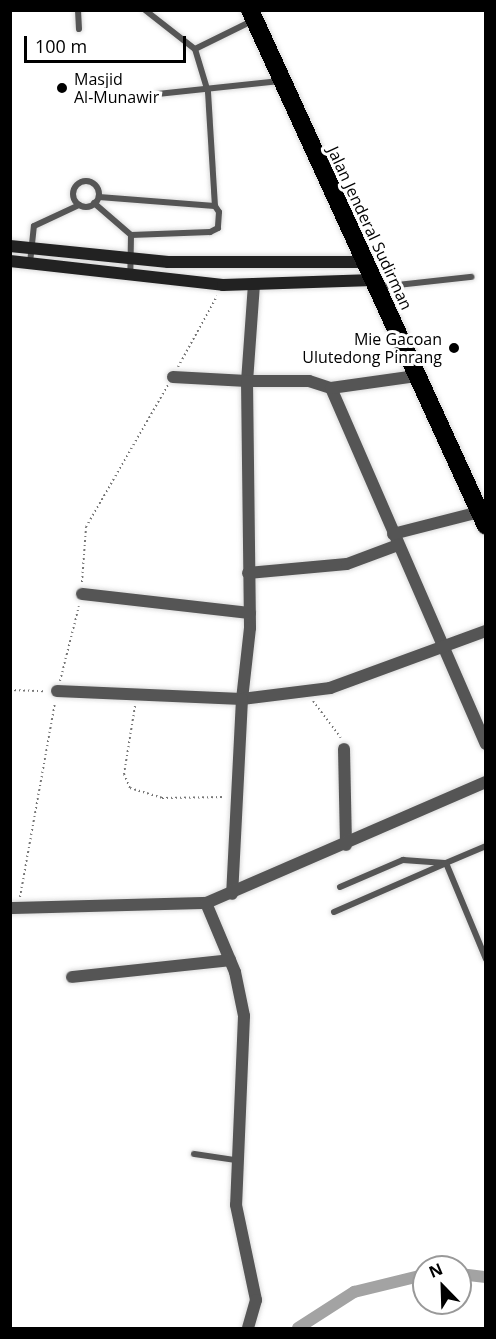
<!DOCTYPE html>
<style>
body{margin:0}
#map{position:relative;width:496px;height:1339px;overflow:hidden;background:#fff;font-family:"Open Sans",sans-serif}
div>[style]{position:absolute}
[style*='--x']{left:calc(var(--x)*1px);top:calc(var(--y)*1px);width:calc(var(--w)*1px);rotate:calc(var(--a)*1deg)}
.canal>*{height:12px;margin:-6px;padding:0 6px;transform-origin:6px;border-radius:6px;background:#a3a3a3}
.path>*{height:2px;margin-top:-1px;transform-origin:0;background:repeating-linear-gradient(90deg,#777 0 1.5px,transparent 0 4.5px)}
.roads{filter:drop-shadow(0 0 2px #dbdbdb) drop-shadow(0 0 2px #dbdbdb)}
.lane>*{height:6px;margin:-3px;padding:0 3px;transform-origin:3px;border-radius:3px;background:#555}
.lane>.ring{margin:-3px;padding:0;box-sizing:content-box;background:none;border:6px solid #555;border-radius:50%}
.street>*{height:12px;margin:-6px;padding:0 6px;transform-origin:6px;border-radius:6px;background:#555}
.secondary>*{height:12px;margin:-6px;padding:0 6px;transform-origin:6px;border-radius:6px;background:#222}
.highway>*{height:18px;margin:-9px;padding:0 9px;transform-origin:9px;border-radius:9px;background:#000}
.dots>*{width:16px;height:16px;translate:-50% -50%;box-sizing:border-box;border:3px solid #fff;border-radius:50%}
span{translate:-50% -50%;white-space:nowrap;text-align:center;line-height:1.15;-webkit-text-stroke:6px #fff;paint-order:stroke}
.poi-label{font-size:16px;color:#000}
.left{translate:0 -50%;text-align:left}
.right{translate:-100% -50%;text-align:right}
.street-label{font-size:16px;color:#000}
.frame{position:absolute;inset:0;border:12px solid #000;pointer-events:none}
.north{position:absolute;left:412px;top:1255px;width:60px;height:60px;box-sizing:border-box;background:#fff;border:2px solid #999;border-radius:50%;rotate:337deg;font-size:16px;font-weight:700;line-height:24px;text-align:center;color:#000}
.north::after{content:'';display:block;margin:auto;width:21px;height:27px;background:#000;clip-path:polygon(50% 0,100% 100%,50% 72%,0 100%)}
.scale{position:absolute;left:24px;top:36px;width:162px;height:27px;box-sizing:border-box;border:3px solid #000;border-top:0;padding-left:8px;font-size:18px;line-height:21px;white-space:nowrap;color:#000;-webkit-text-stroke:4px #fff;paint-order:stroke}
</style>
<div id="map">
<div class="canal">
<i style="--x:460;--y:1274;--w:26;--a:7"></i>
<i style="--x:298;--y:1328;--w:67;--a:-32.7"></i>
<i style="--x:354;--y:1292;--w:72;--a:-13.7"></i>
</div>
<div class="path">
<i style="--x:178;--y:367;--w:81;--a:-61.2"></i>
<i style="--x:82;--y:582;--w:55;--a:-85.8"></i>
<i style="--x:86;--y:527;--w:164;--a:-60"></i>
<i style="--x:60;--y:681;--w:77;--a:-75.8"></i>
<i style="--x:10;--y:690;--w:35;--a:2"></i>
<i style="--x:313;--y:701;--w:46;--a:52.9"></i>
<i style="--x:135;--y:706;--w:69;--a:99.2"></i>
<i style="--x:124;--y:774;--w:15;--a:67"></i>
<i style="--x:130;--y:788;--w:34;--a:17"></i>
<i style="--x:162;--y:798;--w:63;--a:-0.9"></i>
<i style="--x:20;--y:897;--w:198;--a:-79.8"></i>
</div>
<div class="roads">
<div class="lane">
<i style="--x:78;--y:10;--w:19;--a:87"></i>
<i style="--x:145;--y:10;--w:63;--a:38"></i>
<i style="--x:195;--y:49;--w:64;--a:-26.2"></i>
<i style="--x:195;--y:49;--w:45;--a:73.2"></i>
<i style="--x:208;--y:92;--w:114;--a:86.5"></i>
<i style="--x:158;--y:94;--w:122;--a:-6.1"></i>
<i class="ring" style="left:73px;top:181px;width:20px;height:20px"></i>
<i style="--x:99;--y:197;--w:116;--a:4.4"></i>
<i style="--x:215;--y:206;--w:7;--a:56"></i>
<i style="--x:219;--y:212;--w:16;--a:94"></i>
<i style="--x:218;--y:228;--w:9;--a:153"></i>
<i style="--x:210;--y:232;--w:79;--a:177.8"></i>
<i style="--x:94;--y:203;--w:49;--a:40.9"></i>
<i style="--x:131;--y:235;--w:39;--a:91"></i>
<i style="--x:30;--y:263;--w:37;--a:-84"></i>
<i style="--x:34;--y:226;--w:50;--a:-25"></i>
<i style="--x:380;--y:287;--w:92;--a:-6.3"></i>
<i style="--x:486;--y:846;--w:43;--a:157"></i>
<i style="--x:446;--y:863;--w:104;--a:67.4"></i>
<i style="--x:340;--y:887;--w:69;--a:-23.2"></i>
<i style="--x:403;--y:860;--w:42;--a:4.1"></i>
<i style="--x:334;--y:912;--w:122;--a:-23.6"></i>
<i style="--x:194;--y:1154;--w:41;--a:8.3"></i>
</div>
<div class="street">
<i style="--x:254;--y:284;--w:97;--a:94.1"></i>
<i style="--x:247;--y:381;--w:62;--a:0"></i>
<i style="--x:309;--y:381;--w:23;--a:18"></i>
<i style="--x:331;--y:388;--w:388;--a:66.5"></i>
<i style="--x:173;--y:377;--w:74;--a:3.1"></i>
<i style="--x:247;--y:381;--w:247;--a:89.3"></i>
<i style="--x:250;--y:628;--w:71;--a:96.4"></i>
<i style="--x:242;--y:699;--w:89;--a:-7.1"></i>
<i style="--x:330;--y:688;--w:166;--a:-20.1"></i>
<i style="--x:331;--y:388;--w:86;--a:-8"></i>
<i style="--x:393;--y:534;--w:89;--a:-14.3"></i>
<i style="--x:248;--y:573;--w:99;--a:-5.2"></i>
<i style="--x:347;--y:564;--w:54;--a:-20.4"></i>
<i style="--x:82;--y:594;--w:169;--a:6.5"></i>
<i style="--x:57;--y:691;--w:185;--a:2.5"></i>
<i style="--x:242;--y:699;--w:195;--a:92.9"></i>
<i style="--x:344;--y:749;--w:96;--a:88.8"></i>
<i style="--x:206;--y:903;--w:75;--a:67.2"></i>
<i style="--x:235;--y:972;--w:45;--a:78.4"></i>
<i style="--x:244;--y:1016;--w:189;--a:92.4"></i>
<i style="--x:236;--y:1205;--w:97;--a:78.1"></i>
<i style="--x:256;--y:1300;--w:29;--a:106"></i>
<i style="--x:10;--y:908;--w:196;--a:-1.5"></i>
<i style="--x:206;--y:903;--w:305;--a:-23.4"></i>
<i style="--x:72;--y:977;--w:159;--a:-6.1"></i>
</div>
<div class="secondary">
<i style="--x:10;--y:246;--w:159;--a:5.8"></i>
<i style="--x:168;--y:262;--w:198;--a:0"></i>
<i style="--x:10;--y:261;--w:214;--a:6.4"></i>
<i style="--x:223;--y:285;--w:150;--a:-1.9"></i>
</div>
<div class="highway">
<i style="--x:250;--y:10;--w:567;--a:65.42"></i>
</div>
</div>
<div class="dots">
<i style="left:62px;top:88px;background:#000"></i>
<i style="left:454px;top:348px;background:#000"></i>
</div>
<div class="poi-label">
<span class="left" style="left:74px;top:88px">Masjid<br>Al-Munawir</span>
<span class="right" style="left:442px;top:348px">Mie Gacoan<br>Ulutedong Pinrang</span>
</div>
<div class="street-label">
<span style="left:370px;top:228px;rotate:65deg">Jalan Jenderal Sudirman</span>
</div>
<div class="frame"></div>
<div class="north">N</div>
<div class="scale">100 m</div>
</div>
